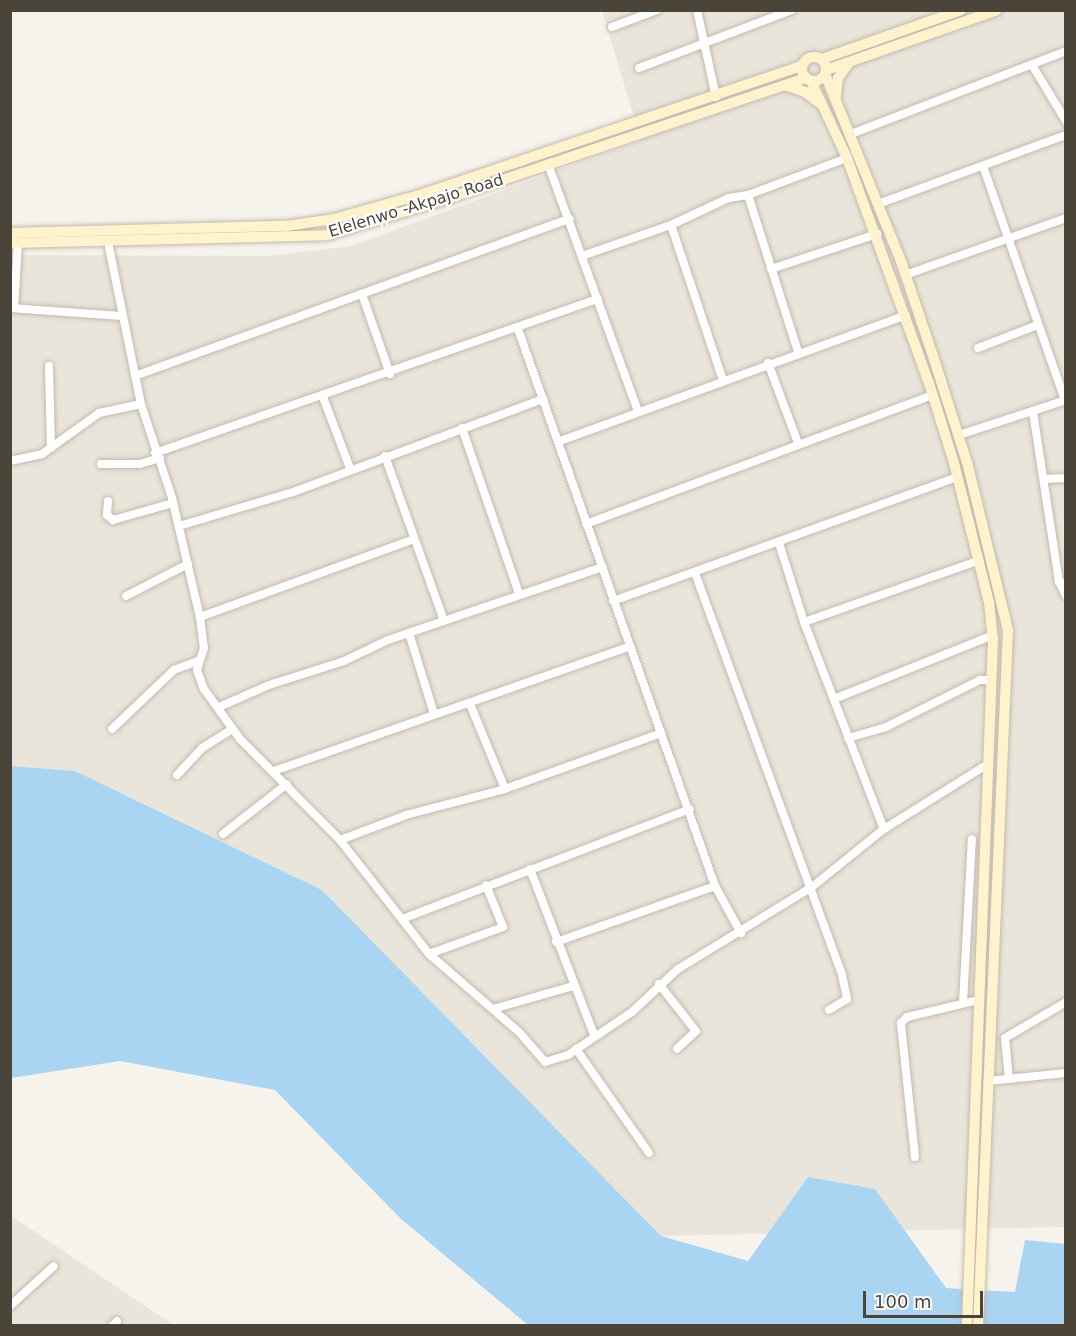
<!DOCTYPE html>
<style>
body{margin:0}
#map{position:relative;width:1076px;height:1336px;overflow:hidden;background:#f6f3ec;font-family:"DejaVu Sans",sans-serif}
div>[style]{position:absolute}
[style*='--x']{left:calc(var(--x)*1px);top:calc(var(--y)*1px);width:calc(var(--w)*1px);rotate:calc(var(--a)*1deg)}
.residential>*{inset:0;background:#eae5da}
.water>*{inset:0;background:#a9d4f2}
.roads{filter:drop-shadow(0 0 2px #c2bbae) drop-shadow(0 0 2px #c2bbae)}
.minor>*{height:8px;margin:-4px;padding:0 4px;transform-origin:4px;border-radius:4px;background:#fff}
.secondary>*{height:10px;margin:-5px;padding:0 5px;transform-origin:5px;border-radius:5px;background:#fff3cd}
.secondary>.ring{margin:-5px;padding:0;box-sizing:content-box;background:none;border:10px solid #fff3cd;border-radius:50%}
span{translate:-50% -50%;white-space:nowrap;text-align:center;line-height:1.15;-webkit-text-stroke:4.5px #fff;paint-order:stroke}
.street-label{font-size:16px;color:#4b4439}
.frame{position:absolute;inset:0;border:12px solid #4b4439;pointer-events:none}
.scale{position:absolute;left:863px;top:1291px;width:120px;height:27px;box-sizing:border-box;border:3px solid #4b4439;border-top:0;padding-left:8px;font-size:18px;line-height:21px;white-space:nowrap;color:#4b4439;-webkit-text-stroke:4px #fff;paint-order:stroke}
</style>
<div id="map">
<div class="residential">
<i style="clip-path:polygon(602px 11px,1065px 11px,1065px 1227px,661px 1236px,322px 890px,75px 771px,11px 766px,10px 255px,268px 256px,351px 246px,641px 140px)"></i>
<i style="clip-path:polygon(10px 1215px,145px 1306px,174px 1325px,11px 1325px)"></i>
</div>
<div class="water">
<i style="clip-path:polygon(11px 766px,75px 771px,322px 890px,661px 1236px,748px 1261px,808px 1177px,875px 1189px,946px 1288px,1015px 1292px,1025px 1240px,1065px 1244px,1065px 1325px,528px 1325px,400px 1218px,275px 1090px,120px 1061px,11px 1078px)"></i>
</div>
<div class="roads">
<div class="minor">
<i style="--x:697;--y:10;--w:89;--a:77.7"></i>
<i style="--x:612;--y:27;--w:48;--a:-20.7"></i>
<i style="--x:1032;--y:65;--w:66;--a:58.7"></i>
<i style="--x:639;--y:68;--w:164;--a:-20.8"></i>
<i style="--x:851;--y:134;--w:230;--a:-21.1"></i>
<i style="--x:548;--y:164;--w:263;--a:70"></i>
<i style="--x:983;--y:166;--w:248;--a:70.7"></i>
<i style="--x:748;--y:195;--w:165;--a:72.3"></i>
<i style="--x:878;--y:204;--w:200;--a:-20.2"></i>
<i style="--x:671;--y:225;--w:163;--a:71.5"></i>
<i style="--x:108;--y:242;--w:165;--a:78.5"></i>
<i style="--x:141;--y:404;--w:99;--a:71.7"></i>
<i style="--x:172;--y:498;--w:122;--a:76.8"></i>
<i style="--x:200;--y:617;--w:31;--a:83"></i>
<i style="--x:204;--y:648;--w:23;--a:108"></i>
<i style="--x:197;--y:670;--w:20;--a:70"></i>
<i style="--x:204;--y:689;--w:62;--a:54.2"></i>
<i style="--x:240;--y:739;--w:142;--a:45.3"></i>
<i style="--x:340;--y:840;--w:145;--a:52"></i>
<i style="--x:429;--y:954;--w:119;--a:40.9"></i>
<i style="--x:519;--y:1032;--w:40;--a:49"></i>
<i style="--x:545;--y:1062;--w:24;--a:-17"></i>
<i style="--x:568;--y:1055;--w:77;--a:-33.9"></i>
<i style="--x:632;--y:1012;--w:63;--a:-43.1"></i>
<i style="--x:678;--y:969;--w:157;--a:-31.5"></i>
<i style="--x:812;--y:887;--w:92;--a:-38.9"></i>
<i style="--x:884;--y:829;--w:123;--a:-32"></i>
<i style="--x:582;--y:256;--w:94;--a:-19.2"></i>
<i style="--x:671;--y:225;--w:64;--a:-25"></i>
<i style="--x:729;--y:198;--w:19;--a:-9"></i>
<i style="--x:748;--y:195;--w:106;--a:-20.5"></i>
<i style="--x:771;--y:269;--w:112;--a:-18.3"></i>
<i style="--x:905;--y:275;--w:171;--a:-19.5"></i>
<i style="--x:362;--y:294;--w:85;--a:70.7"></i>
<i style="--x:10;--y:308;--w:112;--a:4.1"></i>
<i style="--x:14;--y:308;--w:65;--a:-86.5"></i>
<i style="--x:518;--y:329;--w:591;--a:70.52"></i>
<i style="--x:715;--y:886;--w:54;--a:61"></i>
<i style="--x:978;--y:348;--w:64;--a:-21"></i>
<i style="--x:768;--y:363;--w:85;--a:69.4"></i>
<i style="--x:49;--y:366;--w:82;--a:88.6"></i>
<i style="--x:135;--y:376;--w:462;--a:-19.9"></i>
<i style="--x:323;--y:397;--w:76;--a:69.2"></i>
<i style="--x:1033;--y:412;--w:172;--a:81.3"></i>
<i style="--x:1059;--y:582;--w:7;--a:16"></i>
<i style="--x:462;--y:428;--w:176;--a:71"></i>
<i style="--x:959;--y:435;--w:113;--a:-18.1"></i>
<i style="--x:560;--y:441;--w:368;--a:-20"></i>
<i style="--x:155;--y:453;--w:469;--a:-19.2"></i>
<i style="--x:385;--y:456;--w:175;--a:70.3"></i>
<i style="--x:10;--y:461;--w:33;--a:-12"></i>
<i style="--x:42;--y:454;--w:70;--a:-35.7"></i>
<i style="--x:99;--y:413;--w:43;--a:-12.1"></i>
<i style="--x:101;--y:464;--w:39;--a:0"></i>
<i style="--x:140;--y:464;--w:21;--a:-17"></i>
<i style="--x:1045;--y:479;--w:21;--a:-3"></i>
<i style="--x:108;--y:501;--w:14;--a:94"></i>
<i style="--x:107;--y:515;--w:8;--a:40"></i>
<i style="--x:113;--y:520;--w:62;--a:-15.8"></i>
<i style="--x:586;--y:524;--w:370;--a:-20.4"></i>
<i style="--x:179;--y:526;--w:119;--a:-16.6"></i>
<i style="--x:293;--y:492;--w:267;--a:-20.4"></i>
<i style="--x:779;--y:543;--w:83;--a:72.4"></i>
<i style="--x:804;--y:622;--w:222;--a:68.9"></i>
<i style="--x:695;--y:573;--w:428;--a:69.9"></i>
<i style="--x:842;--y:975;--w:25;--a:78"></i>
<i style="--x:847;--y:999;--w:21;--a:149"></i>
<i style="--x:1061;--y:585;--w:12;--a:66"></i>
<i style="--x:126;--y:596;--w:70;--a:-27.3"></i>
<i style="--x:613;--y:601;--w:366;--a:-19.8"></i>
<i style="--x:200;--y:617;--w:228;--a:-20"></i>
<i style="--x:804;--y:622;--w:183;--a:-19.4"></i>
<i style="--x:409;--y:633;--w:85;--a:72.8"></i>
<i style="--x:834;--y:699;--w:171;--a:-21.9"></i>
<i style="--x:470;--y:704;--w:92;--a:67.6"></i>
<i style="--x:219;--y:707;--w:55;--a:-23.7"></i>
<i style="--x:269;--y:685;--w:79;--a:-17.7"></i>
<i style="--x:344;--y:661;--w:49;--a:-25.5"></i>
<i style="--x:388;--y:640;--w:227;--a:-18.8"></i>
<i style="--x:112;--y:729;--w:86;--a:-43.6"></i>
<i style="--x:174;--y:670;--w:26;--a:-21"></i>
<i style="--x:848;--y:738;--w:40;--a:-16"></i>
<i style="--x:886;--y:727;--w:105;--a:-26.6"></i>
<i style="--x:980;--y:680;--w:12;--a:0"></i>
<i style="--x:274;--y:771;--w:376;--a:-19.3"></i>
<i style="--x:177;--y:775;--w:37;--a:-47"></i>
<i style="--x:202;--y:748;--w:36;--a:-32"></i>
<i style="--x:223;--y:834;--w:81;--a:-38"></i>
<i style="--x:340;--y:840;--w:71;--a:-20.7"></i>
<i style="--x:406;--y:815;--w:102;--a:-14.7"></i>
<i style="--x:505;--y:789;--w:166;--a:-19.7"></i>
<i style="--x:530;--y:869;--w:178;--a:68.9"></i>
<i style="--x:402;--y:919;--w:308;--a:-20.9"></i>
<i style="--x:556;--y:942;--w:169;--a:-19.4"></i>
<i style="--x:429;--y:954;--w:79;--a:-20"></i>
<i style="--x:503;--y:927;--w:45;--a:-112"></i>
<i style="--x:659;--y:984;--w:60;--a:51.8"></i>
<i style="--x:696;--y:1031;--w:26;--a:137"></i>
<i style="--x:963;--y:1003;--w:164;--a:-86.9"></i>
<i style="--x:493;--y:1009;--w:83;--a:-16"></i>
<i style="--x:576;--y:1049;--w:127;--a:54.9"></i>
<i style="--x:1009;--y:1079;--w:41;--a:-95.6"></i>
<i style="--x:1005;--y:1038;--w:71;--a:-30.5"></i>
<i style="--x:988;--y:1081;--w:78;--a:-5.9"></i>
<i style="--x:915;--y:1157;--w:135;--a:-96"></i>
<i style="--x:901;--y:1023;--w:8;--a:-45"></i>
<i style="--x:907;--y:1017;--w:74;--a:-13.3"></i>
<i style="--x:10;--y:1306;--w:59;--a:-42.3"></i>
<i style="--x:112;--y:1326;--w:7;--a:-45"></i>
</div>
<div class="secondary">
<i class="ring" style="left:802px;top:57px;width:14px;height:14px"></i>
<i style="--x:822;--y:59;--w:147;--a:-19.4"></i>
<i style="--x:826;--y:70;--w:181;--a:-19.3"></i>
<i style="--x:825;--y:74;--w:202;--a:67.9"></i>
<i style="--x:901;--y:261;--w:100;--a:71.4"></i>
<i style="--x:933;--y:356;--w:115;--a:72.3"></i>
<i style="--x:968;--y:466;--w:169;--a:76.3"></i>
<i style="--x:1008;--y:630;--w:697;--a:92.47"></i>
<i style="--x:811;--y:81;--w:85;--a:64.9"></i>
<i style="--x:847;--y:158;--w:239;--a:70"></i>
<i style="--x:929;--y:383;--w:84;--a:72.6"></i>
<i style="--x:954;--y:463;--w:143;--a:75.9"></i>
<i style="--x:989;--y:602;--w:37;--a:84"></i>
<i style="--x:993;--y:639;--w:687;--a:92.17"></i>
<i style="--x:784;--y:85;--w:22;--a:18"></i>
<i style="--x:805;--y:92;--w:21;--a:37"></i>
<i style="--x:836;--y:96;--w:18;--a:-84"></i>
<i style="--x:838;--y:78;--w:19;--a:-54"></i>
<i style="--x:10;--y:233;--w:276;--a:-1.5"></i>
<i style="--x:286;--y:226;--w:49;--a:-8.3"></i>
<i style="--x:334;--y:219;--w:92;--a:-15.7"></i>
<i style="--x:423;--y:194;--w:399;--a:-18.7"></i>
<i style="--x:10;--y:243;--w:317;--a:-1.4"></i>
<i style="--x:327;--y:235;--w:127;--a:-16.9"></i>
<i style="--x:449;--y:198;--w:377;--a:-18.6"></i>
</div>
</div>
<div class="street-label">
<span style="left:416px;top:206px;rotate:-17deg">Elelenwo -Akpajo Road</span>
</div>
<div class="frame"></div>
<div class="scale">100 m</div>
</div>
